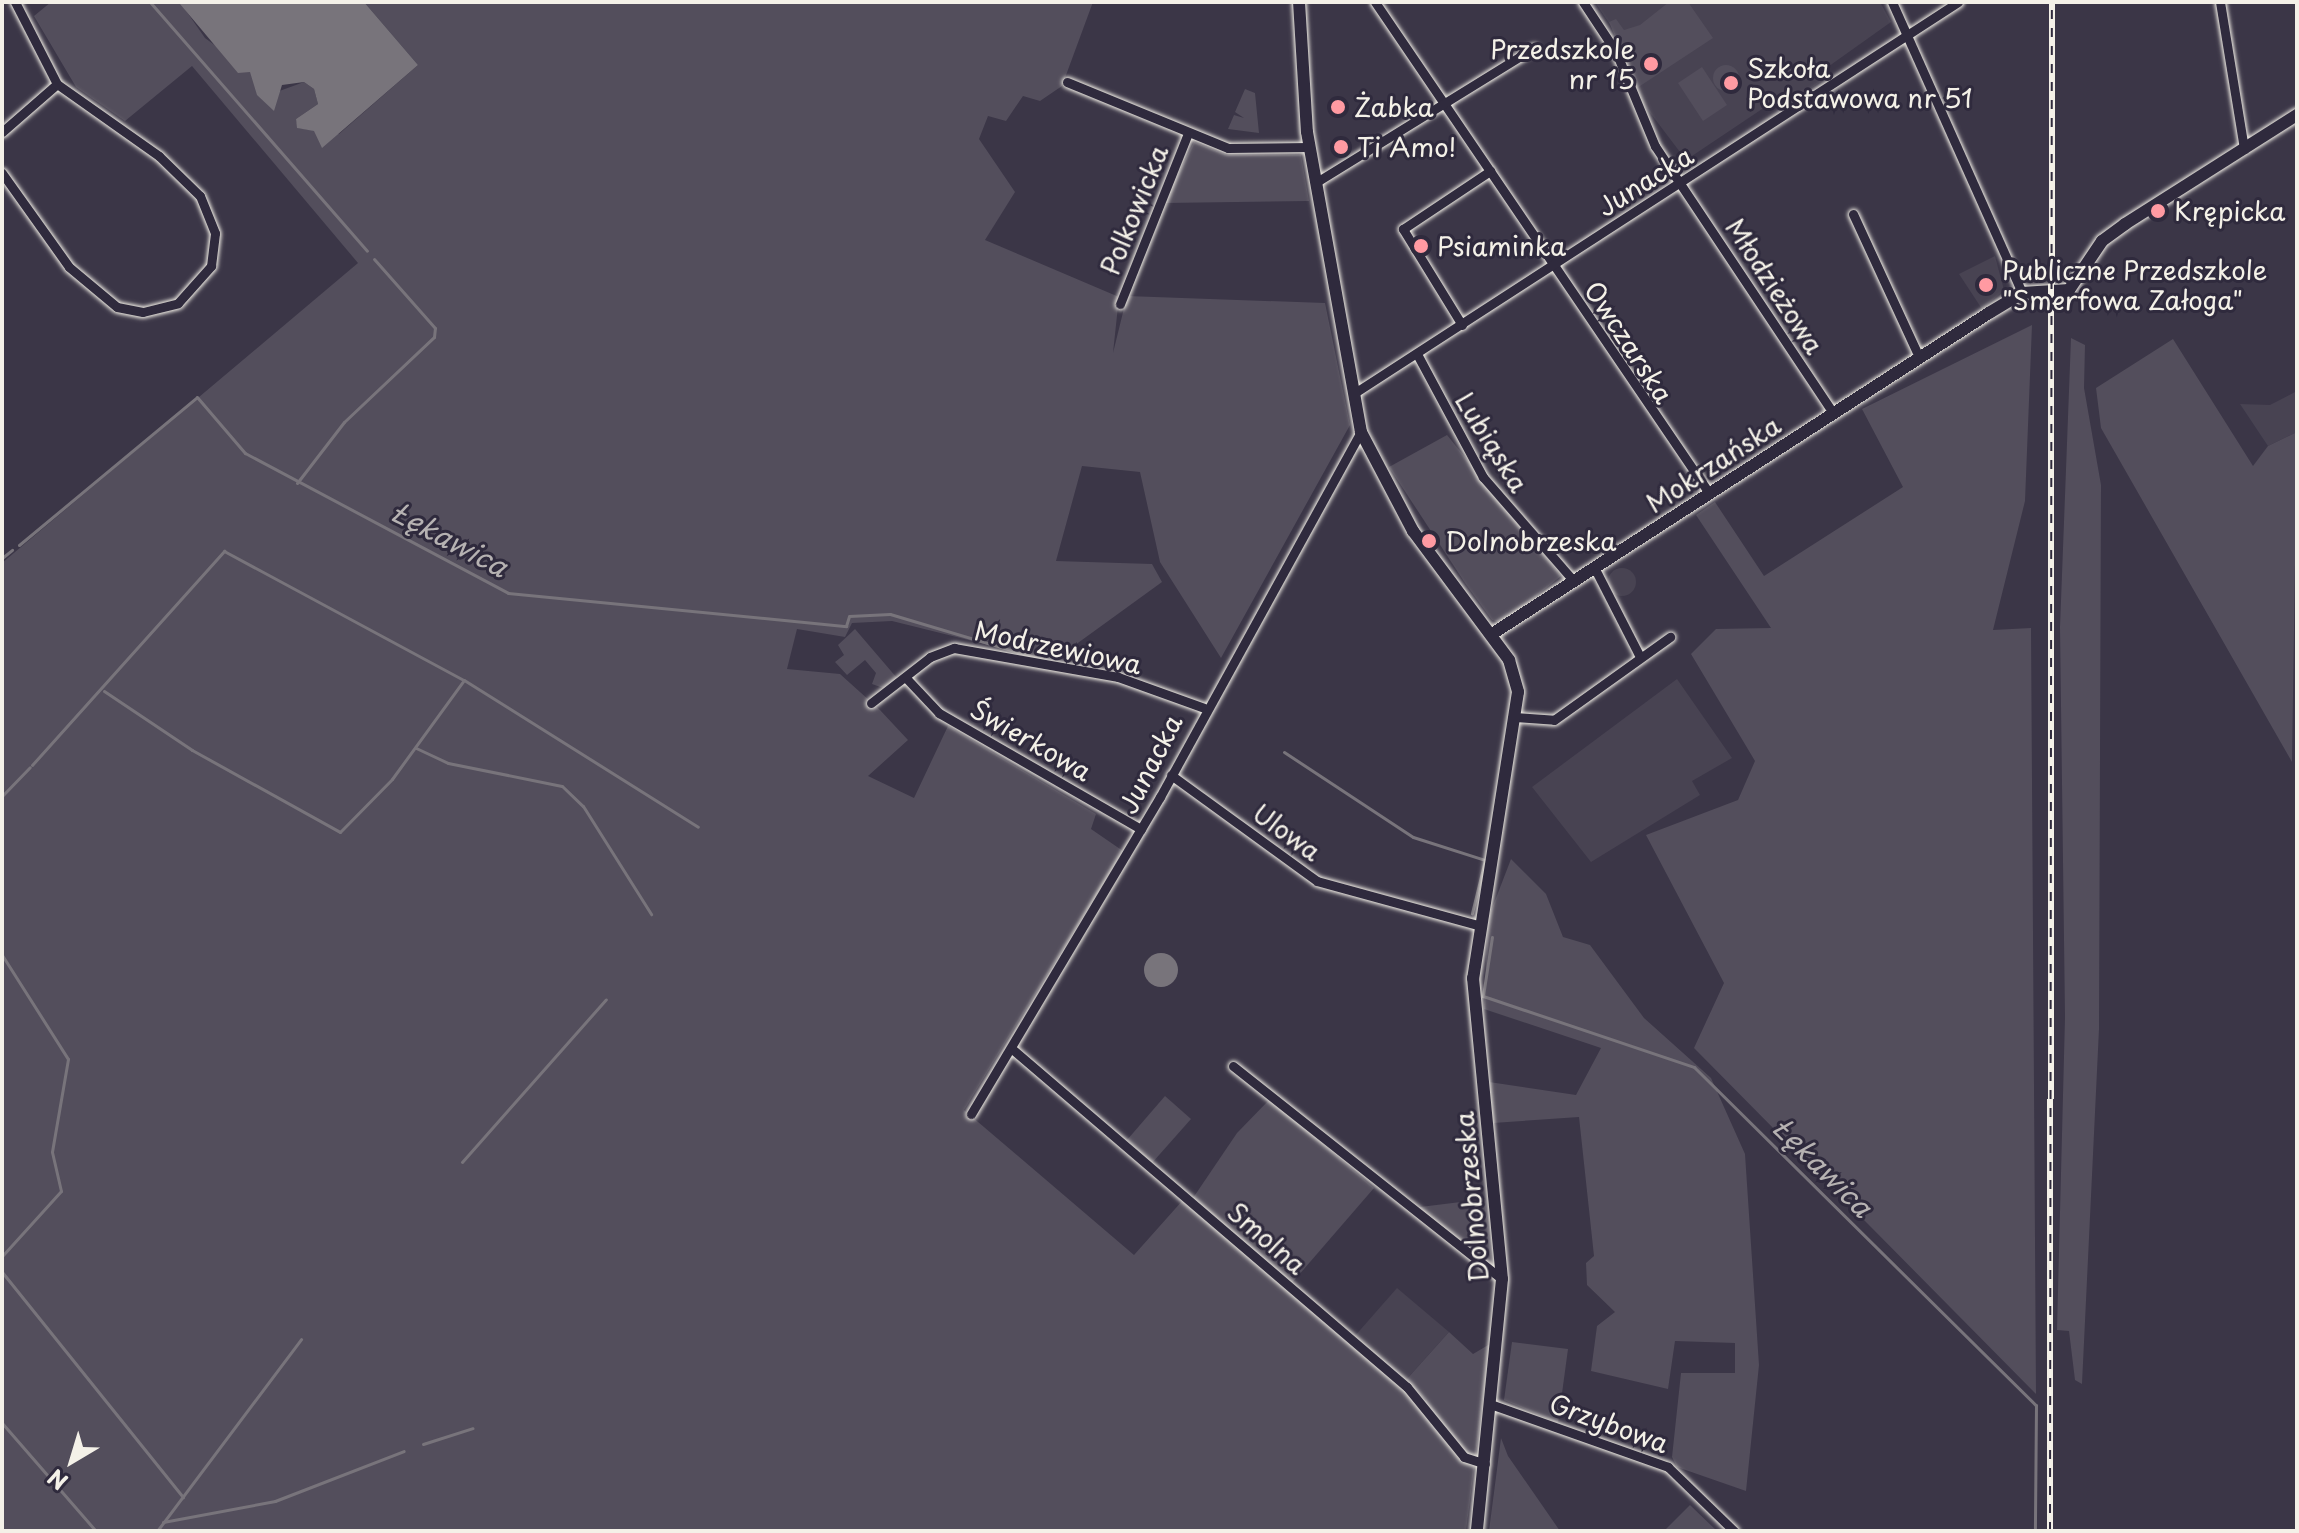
<!DOCTYPE html>
<meta charset="utf-8">
<style>
body{margin:0}
#map{position:relative;width:2299px;height:1533px;overflow:hidden;background:#3b3647;font-family:"Playpen Sans",sans-serif}
div>[style]{position:absolute}
[style*='--x']{left:calc(var(--x)*1px);top:calc(var(--y)*1px);width:calc(var(--w)*1px);rotate:calc(var(--a)*1deg)}
.built>*{inset:0;background:#484352}
.round{border-radius:50%}
.green>*{inset:0;background:#534e5c}
.water>*{inset:0;background:#78747b}
.stream>*{height:3px;margin:-1.5px;padding:0 1.5px;transform-origin:1.5px;border-radius:1.5px;background:#78747b}
.roads{filter:drop-shadow(0 0 2px #f4f1e8) drop-shadow(0 0 2px #f4f1e8)}
.minor>*{height:9px;margin:-4.5px;padding:0 4.5px;transform-origin:4.5px;border-radius:4.5px;background:#2f2a3d}
.tertiary>*{height:12px;margin:-6px;padding:0 6px;transform-origin:6px;border-radius:6px;background:#2f2a3d}
.rail>*{height:6px;margin-top:-3px;transform-origin:0;background:repeating-linear-gradient(90deg,#2f2a3d 0 9px,#f4f1e8 0 18px);box-sizing:border-box;border-block:2px solid #f4f1e8}
.dots>*{width:22px;height:22px;translate:-50% -50%;box-sizing:border-box;border:4px solid #2f2a3d;border-radius:50%}
span{translate:-50% -50%;white-space:nowrap;text-align:center;line-height:1.15;-webkit-text-stroke:6px #2f2a3d;paint-order:stroke}
.poi-label{font-size:26px;color:#f4f1e8}
.right{translate:-100% -50%;text-align:right}
.left{translate:0 -50%;text-align:left}
.street-label{font-size:26px;color:#f4f1e8}
.water-label{font-size:28px;color:#b6b2b2;font-style:italic}
.frame{position:absolute;inset:0;border:4px solid #f4f1e8;pointer-events:none}
.north{position:absolute;left:32px;top:1421px;width:80px;height:80px;-webkit-text-stroke:6px #2f2a3d;paint-order:stroke;rotate:218deg;font-size:22px;font-weight:700;line-height:32px;text-align:center;color:#f4f1e8}
.north::after{content:'';display:block;margin:auto;width:28px;height:36px;background:#f4f1e8;clip-path:polygon(50% 0,100% 100%,50% 72%,0 100%)}
</style>
<div id="map">
<div class="built">
<i style="clip-path:polygon(1595px 2px,1880px 2px,1891px 22px,1825px 69px,1826px 78px,1791px 101px,1780px 97px,1686px 160px,1642px 102px,1621px 41px)"></i>
<i style="clip-path:polygon(1995px 256px,2004px 290px,1982px 309px,1959px 274px)"></i>
<i style="clip-path:polygon(2297px 391px,2297px 432px,2268px 446px,2240px 404px,2270px 405px)"></i>
<i class="round" style="left:1608px;top:568px;width:28px;height:28px"></i>
<i style="clip-path:polygon(1677px 679px,1732px 758px,1692px 781px,1700px 795px,1591px 862px,1532px 787px)"></i>
<i style="clip-path:polygon(1397px 1288px,1449px 1332px,1406px 1380px,1354px 1337px)"></i>
</div>
<div class="green">
<i style="clip-path:polygon(51px 2px,180px 2px,205px 38px,250px 71px,260px 89px,274px 93px,304px 82px,314px 89px,318px 104px,296px 119px,298px 128px,339px 134px,418px 65px,364px 2px,1093px 2px,1062px 86px,1040px 101px,1023px 96px,1006px 121px,988px 116px,979px 139px,1015px 192px,985px 240px,1119px 297px,1113px 353px,1127px 296px,1325px 303px,1350px 425px,1221px 658px,1160px 562px,1140px 472px,1082px 466px,1056px 561px,1152px 564px,1162px 582px,1053px 661px,892px 621px,852px 623px,845px 637px,797px 629px,787px 669px,840px 674px,880px 710px,908px 740px,868px 776px,914px 798px,948px 726px,1096px 814px,1091px 829px,1123px 851px,964px 1110px,1134px 1255px,1183px 1200px,1422px 1404px,1426px 1400px,1406px 1380px,1449px 1332px,1473px 1354px,1490px 1344px,1466px 1531px,2px 1531px,2px 563px,358px 263px,192px 66px,125px 121px,76px 87px,34px 16px)"></i>
<i style="clip-path:polygon(1669px 2px,1688px 2px,1713px 38px,1637px 88px,1609px 22px,1616px 19px,1624px 30px,1640px 25px)"></i>
<i class="round" style="left:1713px;top:65px;width:26px;height:26px"></i>
<i style="clip-path:polygon(1702px 67px,1727px 105px,1703px 121px,1678px 83px)"></i>
<i style="clip-path:polygon(1245px 89px,1255px 93px,1259px 133px,1228px 129px,1234px 115px,1244px 118px,1235px 112px)"></i>
<i style="clip-path:polygon(1194px 142px,1227px 155px,1301px 155px,1309px 201px,1164px 203px)"></i>
<i style="clip-path:polygon(2032px 325px,2025px 501px,1993px 630px,2031px 628px,2036px 1394px,1694px 1048px,1724px 983px,1646px 835px,1738px 800px,1755px 761px,1691px 654px,1716px 629px,1771px 628px,1696px 515px,1715px 502px,1764px 576px,1903px 487px,1862px 409px)"></i>
<i style="clip-path:polygon(2071px 338px,2085px 345px,2084px 388px,2101px 485px,2099px 1029px,2082px 1384px,2075px 1380px,2069px 1331px,2057px 1330px,2065px 1017px,2060px 627px)"></i>
<i style="clip-path:polygon(2173px 339px,2253px 466px,2268px 446px,2297px 432px,2292px 762px,2101px 428px,2096px 388px)"></i>
<i style="clip-path:polygon(1447px 435px,1561px 576px,1503px 623px,1492px 620px,1465px 583px,1389px 467px)"></i>
<i style="clip-path:polygon(855px 629px,897px 678px,886px 689px,872px 684px,876px 673px,865px 660px,847px 675px,835px 662px,844px 655px,838px 645px)"></i>
<i style="clip-path:polygon(1511px 859px,1546px 894px,1563px 937px,1590px 945px,1644px 1018px,1711px 1078px,1745px 1154px,1759px 1365px,1746px 1491px,1677px 1467px,1672px 1457px,1681px 1373px,1735px 1373px,1735px 1343px,1675px 1341px,1668px 1389px,1591px 1371px,1597px 1326px,1615px 1312px,1587px 1285px,1586px 1263px,1594px 1256px,1579px 1117px,1493px 1123px,1489px 1082px,1576px 1095px,1601px 1048px,1484px 1009px,1488px 919px)"></i>
<i style="clip-path:polygon(1165px 1096px,1191px 1119px,1152px 1163px,1127px 1140px)"></i>
<i style="clip-path:polygon(1270px 1099px,1374px 1188px,1291px 1284px,1193px 1198px,1237px 1133px)"></i>
<i style="clip-path:polygon(1485px 1199px,1493px 1272px,1412px 1208px)"></i>
<i style="clip-path:polygon(1512px 1342px,1568px 1349px,1558px 1423px,1504px 1400px)"></i>
<i style="clip-path:polygon(1501px 1438px,1508px 1456px,1560px 1531px,1489px 1531px)"></i>
<i style="clip-path:polygon(1690px 1505px,1717px 1531px,1664px 1531px)"></i>
</div>
<div class="water">
<i style="clip-path:polygon(364px 2px,418px 65px,322px 148px,314px 131px,297px 128px,296px 119px,318px 104px,314px 89px,304px 82px,282px 85px,274px 111px,257px 95px,250px 72px,238px 73px,180px 4px)"></i>
<i class="round" style="left:1144px;top:953px;width:34px;height:34px"></i>
</div>
<div class="stream">
<i style="--x:150;--y:2;--w:330;--a:48.9"></i>
<i style="--x:297;--y:483;--w:77;--a:-52.4"></i>
<i style="--x:344;--y:422;--w:124;--a:-43.4"></i>
<i style="--x:434;--y:337;--w:9;--a:-84"></i>
<i style="--x:435;--y:328;--w:92;--a:-131.5"></i>
<i style="--x:19;--y:545;--w:231;--a:-39.7"></i>
<i style="--x:197;--y:397;--w:74;--a:49.4"></i>
<i style="--x:245;--y:453;--w:298;--a:28"></i>
<i style="--x:508;--y:593;--w:340;--a:5.6"></i>
<i style="--x:846;--y:626;--w:10;--a:-73"></i>
<i style="--x:849;--y:616;--w:41;--a:-2.8"></i>
<i style="--x:890;--y:614;--w:165;--a:16.6"></i>
<i style="--x:2;--y:558;--w:13;--a:-39"></i>
<i style="--x:104;--y:691;--w:106;--a:33.8"></i>
<i style="--x:192;--y:750;--w:169;--a:29"></i>
<i style="--x:340;--y:832;--w:74;--a:-45.5"></i>
<i style="--x:392;--y:779;--w:122;--a:-54"></i>
<i style="--x:416;--y:748;--w:35;--a:25"></i>
<i style="--x:448;--y:763;--w:116;--a:11.4"></i>
<i style="--x:562;--y:786;--w:29;--a:44"></i>
<i style="--x:583;--y:806;--w:128;--a:57.8"></i>
<i style="--x:1284;--y:752;--w:154;--a:33.4"></i>
<i style="--x:1413;--y:837;--w:76;--a:17.7"></i>
<i style="--x:1485;--y:860;--w:55;--a:103.8"></i>
<i style="--x:32;--y:765;--w:288;--a:-48.1"></i>
<i style="--x:224;--y:551;--w:272;--a:28.3"></i>
<i style="--x:464;--y:680;--w:276;--a:32.1"></i>
<i style="--x:2;--y:796;--w:40;--a:-46"></i>
<i style="--x:1492;--y:937;--w:60;--a:98.7"></i>
<i style="--x:1483;--y:996;--w:223;--a:18.6"></i>
<i style="--x:1694;--y:1067;--w:481;--a:44.7"></i>
<i style="--x:2036;--y:1405;--w:126;--a:90.5"></i>
<i style="--x:2;--y:955;--w:123;--a:57.6"></i>
<i style="--x:68;--y:1059;--w:94;--a:99.8"></i>
<i style="--x:52;--y:1152;--w:40;--a:77"></i>
<i style="--x:61;--y:1191;--w:88;--a:132.2"></i>
<i style="--x:462;--y:1162;--w:217;--a:-48.5"></i>
<i style="--x:2;--y:1272;--w:289;--a:51.2"></i>
<i style="--x:2;--y:1423;--w:143;--a:49"></i>
<i style="--x:423;--y:1444;--w:52;--a:-17.7"></i>
<i style="--x:163;--y:1522;--w:114;--a:-10.6"></i>
<i style="--x:275;--y:1501;--w:138;--a:-21.2"></i>
<i style="--x:157;--y:1531;--w:240;--a:-53.1"></i>
</div>
<div class="roads">
<div class="minor">
<i style="--x:1375;--y:2;--w:594;--a:55.77"></i>
<i style="--x:1583;--y:2;--w:60;--a:56.6"></i>
<i style="--x:1616;--y:52;--w:102;--a:67.5"></i>
<i style="--x:1655;--y:146;--w:321;--a:56.3"></i>
<i style="--x:1892;--y:2;--w:319;--a:65.9"></i>
<i style="--x:2220;--y:2;--w:149;--a:80.7"></i>
<i style="--x:1067;--y:82;--w:174;--a:22.3"></i>
<i style="--x:1228;--y:148;--w:81;--a:-0.7"></i>
<i style="--x:2;--y:132;--w:73;--a:-41.1"></i>
<i style="--x:2;--y:173;--w:115;--a:54.5"></i>
<i style="--x:69;--y:267;--w:62;--a:39.8"></i>
<i style="--x:117;--y:307;--w:26;--a:11"></i>
<i style="--x:143;--y:312;--w:36;--a:-14"></i>
<i style="--x:178;--y:303;--w:50;--a:-48.3"></i>
<i style="--x:211;--y:266;--w:33;--a:-83"></i>
<i style="--x:215;--y:233;--w:40;--a:-112"></i>
<i style="--x:200;--y:196;--w:57;--a:-135.7"></i>
<i style="--x:159;--y:156;--w:125;--a:-144.8"></i>
<i style="--x:57;--y:84;--w:92;--a:-117.1"></i>
<i style="--x:1315;--y:183;--w:257;--a:-31.7"></i>
<i style="--x:1853;--y:214;--w:157;--a:65.2"></i>
<i style="--x:1120;--y:304;--w:184;--a:-68.3"></i>
<i style="--x:1462;--y:325;--w:113;--a:-121.6"></i>
<i style="--x:1403;--y:229;--w:105;--a:-33.7"></i>
<i style="--x:1417;--y:354;--w:140;--a:61.8"></i>
<i style="--x:1483;--y:477;--w:137;--a:48.9"></i>
<i style="--x:1353;--y:394;--w:721;--a:-32.94"></i>
<i style="--x:1594;--y:567;--w:101;--a:62.9"></i>
<i style="--x:907;--y:679;--w:47;--a:46.7"></i>
<i style="--x:939;--y:713;--w:233;--a:29.9"></i>
<i style="--x:871;--y:703;--w:75;--a:-37.9"></i>
<i style="--x:930;--y:657;--w:26;--a:-21"></i>
<i style="--x:954;--y:648;--w:167;--a:10"></i>
<i style="--x:1118;--y:677;--w:91;--a:19.8"></i>
<i style="--x:1515;--y:717;--w:39;--a:4"></i>
<i style="--x:1554;--y:720;--w:143;--a:-35.6"></i>
<i style="--x:1171;--y:775;--w:180;--a:36"></i>
<i style="--x:1317;--y:881;--w:170;--a:15.3"></i>
<i style="--x:1011;--y:1048;--w:521;--a:40.57"></i>
<i style="--x:1407;--y:1387;--w:90;--a:50.8"></i>
<i style="--x:1464;--y:1457;--w:22;--a:18"></i>
<i style="--x:1233;--y:1066;--w:343;--a:38.4"></i>
<i style="--x:971;--y:1114;--w:369;--a:-59.2"></i>
<i style="--x:1160;--y:797;--w:417;--a:-61.2"></i>
<i style="--x:1493;--y:1405;--w:186;--a:19.5"></i>
<i style="--x:1668;--y:1467;--w:92;--a:44.1"></i>
</div>
<div class="tertiary">
<i style="--x:1299;--y:2;--w:130;--a:86.5"></i>
<i style="--x:1307;--y:132;--w:305;--a:79.8"></i>
<i style="--x:1361;--y:432;--w:112;--a:62.3"></i>
<i style="--x:1413;--y:531;--w:161;--a:53.3"></i>
<i style="--x:1509;--y:660;--w:33;--a:74"></i>
<i style="--x:1518;--y:692;--w:290;--a:98.9"></i>
<i style="--x:1473;--y:978;--w:302;--a:84.5"></i>
<i style="--x:1502;--y:1279;--w:253;--a:95.7"></i>
<i style="--x:1492;--y:634;--w:592;--a:-32.86"></i>
<i style="--x:1989;--y:313;--w:39;--a:-31"></i>
<i style="--x:2022;--y:293;--w:47;--a:-3.7"></i>
<i style="--x:2069;--y:290;--w:59;--a:-56"></i>
<i style="--x:2102;--y:241;--w:29;--a:-36"></i>
<i style="--x:2125;--y:224;--w:204;--a:-32.4"></i>
</div>
</div>
<div class="rail">
<i style="--x:2050;--y:1531;--w:1529;--a:-89.93"></i>
</div>
<div class="dots">
<i style="left:1651px;top:64px;background:#ff9aa2"></i>
<i style="left:1731px;top:83px;background:#ff9aa2"></i>
<i style="left:1338px;top:107px;background:#ff9aa2"></i>
<i style="left:1341px;top:147px;background:#ff9aa2"></i>
<i style="left:2158px;top:211px;background:#ff9aa2"></i>
<i style="left:1421px;top:246px;background:#ff9aa2"></i>
<i style="left:1986px;top:285px;background:#ff9aa2"></i>
<i style="left:1429px;top:541px;background:#ff9aa2"></i>
</div>
<div class="poi-label">
<span class="right" style="left:1635px;top:64px">Przedszkole<br>nr 15</span>
<span class="left" style="left:1747px;top:83px">Szkoła<br>Podstawowa nr 51</span>
<span class="left" style="left:1354px;top:107px">Żabka</span>
<span class="left" style="left:1357px;top:147px">Ti Amo!</span>
<span class="left" style="left:2174px;top:211px">Krępicka</span>
<span class="left" style="left:1437px;top:246px">Psiaminka</span>
<span class="left" style="left:2002px;top:285px">Publiczne Przedszkole<br>"Smerfowa Załoga"</span>
<span class="left" style="left:1445px;top:541px">Dolnobrzeska</span>
</div>
<div class="street-label">
<span style="left:1645px;top:181px;rotate:-32deg">Junacka</span>
<span style="left:1134px;top:210px;rotate:-68deg">Polkowicka</span>
<span style="left:1775px;top:286px;rotate:57deg">Młodzieżowa</span>
<span style="left:1629px;top:342px;rotate:57deg">Owczarska</span>
<span style="left:1492px;top:442px;rotate:58deg">Lubiąska</span>
<span style="left:1713px;top:464px;rotate:-33deg">Mokrzańska</span>
<span style="left:1058px;top:647px;rotate:12deg">Modrzewiowa</span>
<span style="left:1031px;top:740px;rotate:30deg">Świerkowa</span>
<span style="left:1150px;top:764px;rotate:-63deg">Junacka</span>
<span style="left:1287px;top:832px;rotate:36deg">Ulowa</span>
<span style="left:1471px;top:1197px;rotate:-95deg">Dolnobrzeska</span>
<span style="left:1267px;top:1238px;rotate:41deg">Smolna</span>
<span style="left:1609px;top:1423px;rotate:20deg">Grzybowa</span>
</div>
<div class="water-label">
<span style="left:450px;top:539px;rotate:28deg">Łękawica</span>
<span style="left:1823px;top:1167px;rotate:45deg">Łękawica</span>
</div>
<div class="frame"></div>
<div class="north">N</div>
</div>
